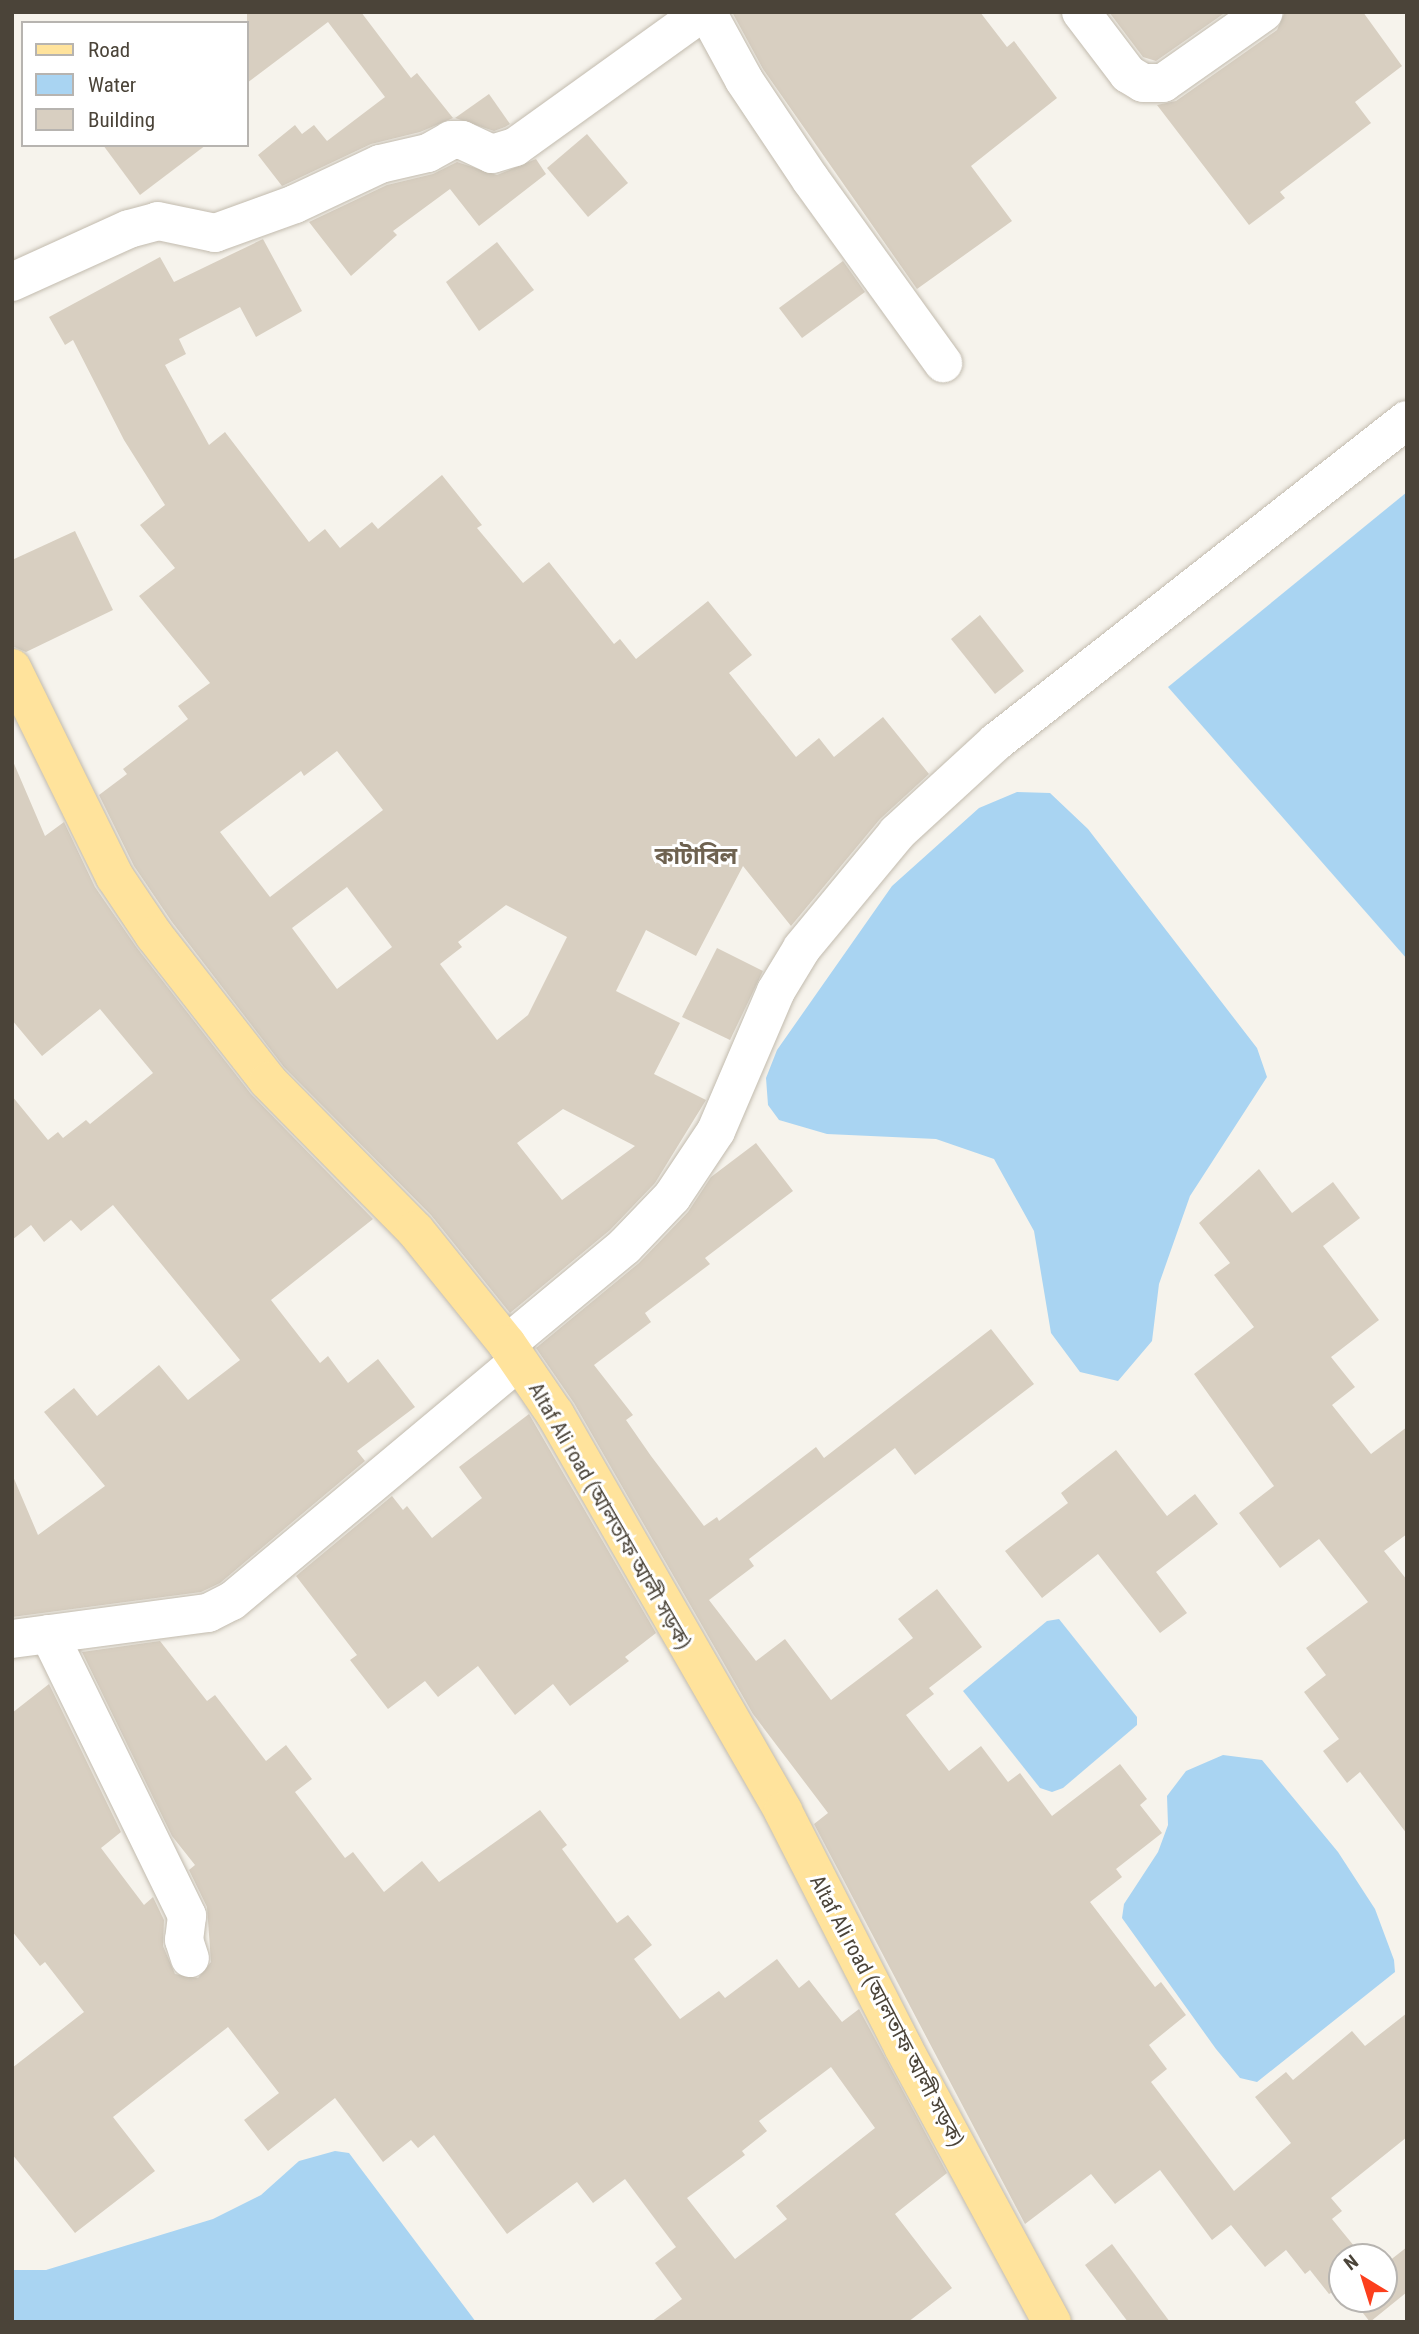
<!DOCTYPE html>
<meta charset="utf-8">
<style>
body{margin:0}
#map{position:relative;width:1419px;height:2334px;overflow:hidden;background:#f6f3ec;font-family:"Roboto Condensed","Noto Sans Bengali",sans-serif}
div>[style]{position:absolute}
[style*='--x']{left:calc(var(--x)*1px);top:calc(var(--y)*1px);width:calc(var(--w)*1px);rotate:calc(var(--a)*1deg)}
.water>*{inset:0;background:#a9d4f2}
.building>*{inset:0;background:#d8cfc1}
.roads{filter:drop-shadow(0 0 2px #c2bbae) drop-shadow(0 0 2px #c2bbae)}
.minor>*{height:38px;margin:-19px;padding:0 19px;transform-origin:19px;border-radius:19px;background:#fff}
.major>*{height:38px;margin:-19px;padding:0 19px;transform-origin:19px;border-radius:19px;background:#ffe39c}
span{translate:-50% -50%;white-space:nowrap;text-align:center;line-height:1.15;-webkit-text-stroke:6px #fff;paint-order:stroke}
.street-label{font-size:21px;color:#4b4439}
.neighbourhood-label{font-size:23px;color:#6e6250;font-weight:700}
.frame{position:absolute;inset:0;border:14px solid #4b4439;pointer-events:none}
.legend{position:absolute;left:21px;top:21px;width:228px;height:126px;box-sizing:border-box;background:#fff;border:2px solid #b7b4b0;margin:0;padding:9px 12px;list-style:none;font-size:21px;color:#4b4439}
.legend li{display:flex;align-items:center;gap:14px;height:35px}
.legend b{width:35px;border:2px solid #b7b4b0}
.north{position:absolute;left:1328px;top:2243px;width:70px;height:70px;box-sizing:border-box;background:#fff;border:2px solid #b7b4b0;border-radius:50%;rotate:322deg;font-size:19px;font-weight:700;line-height:28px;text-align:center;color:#4b4439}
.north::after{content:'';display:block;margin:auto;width:24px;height:32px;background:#fc3f1d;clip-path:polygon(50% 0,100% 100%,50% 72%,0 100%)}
</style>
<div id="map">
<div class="water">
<i style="clip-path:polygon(1407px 492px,1407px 959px,1168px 687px)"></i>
<i style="clip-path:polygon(1017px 792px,1050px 793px,1088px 829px,1257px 1048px,1267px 1077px,1190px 1196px,1159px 1284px,1152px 1341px,1118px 1381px,1080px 1372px,1051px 1333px,1034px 1231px,994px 1159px,936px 1139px,827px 1134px,779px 1120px,768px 1105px,766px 1078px,777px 1050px,892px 886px,979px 808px)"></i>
<i style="clip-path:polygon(1059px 1619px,1137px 1717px,1137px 1725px,1063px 1788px,1052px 1792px,1040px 1788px,963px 1691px,1047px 1621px)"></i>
<i style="clip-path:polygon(1223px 1755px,1262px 1760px,1338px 1852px,1375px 1909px,1394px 1960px,1395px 1972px,1257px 2082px,1240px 2078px,1216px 2049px,1122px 1918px,1124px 1904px,1158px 1852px,1168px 1825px,1167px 1796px,1186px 1771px)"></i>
<i style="clip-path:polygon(335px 2151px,349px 2153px,476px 2322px,12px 2322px,12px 2270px,46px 2270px,213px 2219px,261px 2195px,299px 2161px)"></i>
</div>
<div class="building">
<i style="clip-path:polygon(247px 12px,361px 12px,411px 78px,417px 73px,453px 118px,420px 132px,371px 144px,282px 186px,258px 155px,295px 125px,302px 134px,314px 125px,327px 141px,385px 97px,328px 22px,247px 83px)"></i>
<i style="clip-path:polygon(732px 12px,980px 12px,1007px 47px,1014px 41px,1057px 98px,971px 166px,1012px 221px,917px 289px,763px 69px)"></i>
<i style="clip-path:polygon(1109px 12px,1226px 12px,1156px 61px,1143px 57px)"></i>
<i style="clip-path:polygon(1285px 12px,1363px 12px,1402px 66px,1355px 102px,1371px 123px,1280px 192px,1285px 198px,1249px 225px,1157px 105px,1176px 101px,1277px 30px)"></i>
<i style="clip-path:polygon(489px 94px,510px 124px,505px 127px,494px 131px,455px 118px)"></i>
<i style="clip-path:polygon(587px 134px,628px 183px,588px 217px,547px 168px)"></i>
<i style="clip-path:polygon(103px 145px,206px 145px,140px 195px)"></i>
<i style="clip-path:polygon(536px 159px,546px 174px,479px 226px,450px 189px,393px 231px,397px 235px,351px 276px,309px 222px,387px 185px,433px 174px,457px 162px,497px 175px)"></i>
<i style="clip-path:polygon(evenodd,263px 239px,302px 311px,256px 337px,240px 307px,179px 339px,186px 354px,165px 365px,209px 445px,225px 432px,309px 542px,325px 529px,340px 548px,372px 522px,378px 529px,442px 475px,482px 525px,477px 528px,523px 583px,549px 562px,614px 644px,620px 639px,636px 659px,708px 601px,752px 655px,729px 673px,796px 757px,819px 738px,834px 757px,883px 717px,929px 774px,880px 819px,791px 926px,743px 866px,696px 956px,646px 930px,616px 991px,680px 1023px,654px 1074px,706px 1100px,655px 1183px,610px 1230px,510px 1313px,431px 1215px,284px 1067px,172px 922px,134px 866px,99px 795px,127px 774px,123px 769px,188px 719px,178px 706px,210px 683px,139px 596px,175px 568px,140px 525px,165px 505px,124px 440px,73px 340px,65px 345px,49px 317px,160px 257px,174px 282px,263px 239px,337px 751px,383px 810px,270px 897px,220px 832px,301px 771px,304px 776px,337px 751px,263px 239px,347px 887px,392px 947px,337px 989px,292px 928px,347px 887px,263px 239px,506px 905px,567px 937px,528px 1015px,497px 1040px,440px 964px,462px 947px,458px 942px,506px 905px,263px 239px,563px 1109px,635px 1146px,562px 1200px,517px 1143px,563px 1109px)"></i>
<i style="clip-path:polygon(497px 242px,534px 290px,479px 331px,446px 282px)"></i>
<i style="clip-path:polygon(843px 261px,865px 292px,802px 338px,779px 308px)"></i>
<i style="clip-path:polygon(75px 531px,113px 610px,26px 652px,12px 646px,12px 560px)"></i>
<i style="clip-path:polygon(980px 615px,1024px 671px,995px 694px,951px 639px)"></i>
<i style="clip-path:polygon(12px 759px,45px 836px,64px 822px,95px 887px,137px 948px,251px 1094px,373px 1219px,271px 1300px,320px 1363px,328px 1356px,348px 1383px,378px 1359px,415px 1407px,357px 1451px,365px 1461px,220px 1583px,201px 1592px,12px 1617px,12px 1474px,38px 1535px,105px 1486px,44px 1412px,74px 1388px,97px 1416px,159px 1365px,188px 1400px,240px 1360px,113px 1205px,81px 1231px,71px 1220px,44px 1242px,31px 1225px,12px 1240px,12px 1096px,48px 1140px,58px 1132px,63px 1138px,86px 1120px,90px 1124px,153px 1073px,100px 1009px,42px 1056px,12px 1020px)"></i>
<i style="clip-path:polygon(717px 948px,763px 971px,730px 1040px,682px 1017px)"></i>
<i style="clip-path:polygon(756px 1143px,793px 1191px,705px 1258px,710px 1264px,645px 1313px,651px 1322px,594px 1365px,633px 1415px,626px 1420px,651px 1456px,704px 1526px,717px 1517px,719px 1521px,816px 1447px,824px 1458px,991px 1329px,1034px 1384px,915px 1475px,895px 1448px,749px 1559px,754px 1566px,709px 1600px,756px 1661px,785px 1639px,831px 1700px,913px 1638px,898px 1619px,937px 1589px,982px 1647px,929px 1688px,934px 1694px,906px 1715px,949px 1771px,981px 1746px,1008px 1782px,1020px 1773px,1052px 1816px,1120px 1764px,1147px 1799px,1140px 1805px,1162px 1833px,1116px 1869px,1122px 1877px,1090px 1902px,1155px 1987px,1161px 1982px,1186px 2015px,1149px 2045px,1167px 2069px,1151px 2082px,1234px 2191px,1291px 2143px,1255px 2097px,1286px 2072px,1293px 2080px,1352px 2031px,1365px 2046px,1407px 2013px,1407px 2137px,1331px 2198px,1342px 2211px,1332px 2219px,1363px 2257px,1342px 2257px,1342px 2287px,1329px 2294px,1310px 2270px,1305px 2274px,1286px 2250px,1265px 2267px,1231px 2225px,1212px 2240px,1160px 2170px,1115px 2204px,1091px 2174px,1025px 2224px,814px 1824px,828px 1813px,753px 1714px,574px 1403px,536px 1348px,639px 1263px,688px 1212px,711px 1177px)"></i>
<i style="clip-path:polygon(1259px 1169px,1292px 1213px,1333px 1182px,1360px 1218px,1323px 1246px,1379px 1320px,1331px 1357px,1355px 1387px,1332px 1405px,1371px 1454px,1407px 1427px,1407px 1534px,1384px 1551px,1407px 1580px,1407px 1834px,1360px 1772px,1347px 1783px,1323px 1751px,1339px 1739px,1304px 1692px,1326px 1675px,1306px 1648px,1368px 1602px,1319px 1539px,1280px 1568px,1239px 1513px,1274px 1486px,1194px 1374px,1254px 1327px,1214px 1275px,1230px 1263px,1199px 1223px)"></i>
<i style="clip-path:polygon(529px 1414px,656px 1633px,625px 1657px,629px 1661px,570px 1706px,553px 1684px,515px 1715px,478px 1666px,438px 1697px,425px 1681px,388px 1709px,350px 1660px,357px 1655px,296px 1576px,392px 1496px,403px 1510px,407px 1506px,432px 1538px,482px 1498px,459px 1467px)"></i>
<i style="clip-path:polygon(1116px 1450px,1167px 1516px,1195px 1494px,1218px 1524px,1156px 1572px,1187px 1613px,1160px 1633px,1098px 1554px,1042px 1598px,1005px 1551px,1068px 1503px,1061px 1493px)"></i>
<i style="clip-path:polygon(evenodd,160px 1641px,207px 1701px,215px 1695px,266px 1761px,286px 1745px,312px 1779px,295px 1792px,345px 1858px,353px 1852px,384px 1892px,422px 1861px,439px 1882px,540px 1810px,567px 1845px,562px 1849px,617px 1923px,628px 1915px,652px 1945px,634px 1959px,680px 2019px,719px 1991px,725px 1998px,777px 1959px,799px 1988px,809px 1980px,842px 2022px,859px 2009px,947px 2173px,895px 2214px,952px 2288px,908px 2322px,651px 2322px,682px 2299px,655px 2263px,676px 2247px,625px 2179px,593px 2203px,577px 2182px,507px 2234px,434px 2135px,418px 2148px,411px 2140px,383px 2162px,335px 2098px,268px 2151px,244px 2120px,279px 2093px,228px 2027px,113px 2117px,155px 2171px,75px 2233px,12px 2154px,12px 2068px,84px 2012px,45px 1962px,40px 1966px,12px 1931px,12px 1713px,49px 1684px,121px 1832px,101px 1848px,144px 1905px,153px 1897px,164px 1920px,163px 1946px,175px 1974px,198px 1978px,211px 1962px,207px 1907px,189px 1870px,195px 1865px,172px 1836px,82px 1652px,160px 1641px,831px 2067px,875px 2128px,776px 2206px,787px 2219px,735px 2259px,687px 2198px,745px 2155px,742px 2151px,767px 2131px,759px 2121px,831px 2067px)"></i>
<i style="clip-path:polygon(1112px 2244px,1170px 2322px,1128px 2322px,1085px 2265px)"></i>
<i style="clip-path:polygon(1407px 2247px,1407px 2292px,1370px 2322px,1352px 2299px,1384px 2299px,1384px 2265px)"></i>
</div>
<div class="roads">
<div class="minor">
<i style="--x:707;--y:12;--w:77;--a:61.4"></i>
<i style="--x:744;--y:80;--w:120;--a:56.2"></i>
<i style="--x:811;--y:180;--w:226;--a:54.2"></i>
<i style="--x:1081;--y:12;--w:78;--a:52.8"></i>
<i style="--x:1128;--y:74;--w:17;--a:31"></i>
<i style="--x:1143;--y:83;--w:20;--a:0"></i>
<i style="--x:1163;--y:83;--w:123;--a:-35.1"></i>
<i style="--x:12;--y:282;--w:128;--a:-24.4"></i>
<i style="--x:129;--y:229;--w:30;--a:-15"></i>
<i style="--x:158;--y:221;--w:58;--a:11.9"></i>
<i style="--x:215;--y:233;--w:85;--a:-19.9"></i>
<i style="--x:295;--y:204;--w:94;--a:-25.2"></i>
<i style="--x:380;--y:164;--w:49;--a:-12.9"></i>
<i style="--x:428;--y:153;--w:26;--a:-29"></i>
<i style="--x:451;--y:140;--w:11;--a:0"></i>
<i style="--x:462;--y:140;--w:33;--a:25"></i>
<i style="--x:492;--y:154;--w:24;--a:-17"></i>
<i style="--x:515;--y:147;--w:231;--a:-35.7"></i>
<i style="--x:507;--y:1344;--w:153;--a:-39.7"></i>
<i style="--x:625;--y:1246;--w:68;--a:-46.2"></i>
<i style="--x:672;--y:1197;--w:79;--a:-56.3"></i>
<i style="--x:716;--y:1131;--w:152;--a:-66.8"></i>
<i style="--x:776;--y:991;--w:50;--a:-58.8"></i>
<i style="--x:802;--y:948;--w:149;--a:-50.4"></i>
<i style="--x:897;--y:833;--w:134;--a:-42.6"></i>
<i style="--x:996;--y:742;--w:522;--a:-38.08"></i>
<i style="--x:49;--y:1634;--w:314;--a:63.9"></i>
<i style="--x:187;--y:1916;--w:24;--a:97"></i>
<i style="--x:184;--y:1940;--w:19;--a:72"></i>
<i style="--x:12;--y:1639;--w:198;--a:-7.6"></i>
<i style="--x:208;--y:1613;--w:27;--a:-27"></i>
<i style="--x:232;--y:1601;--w:373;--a:-39.9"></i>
</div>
<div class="major">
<i style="--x:12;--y:668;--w:233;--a:63.8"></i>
<i style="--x:115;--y:877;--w:70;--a:56.1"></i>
<i style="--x:154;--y:935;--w:185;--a:52"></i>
<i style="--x:268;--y:1081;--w:209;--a:45.4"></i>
<i style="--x:415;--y:1230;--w:146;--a:51.1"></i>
<i style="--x:507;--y:1344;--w:85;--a:55.6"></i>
<i style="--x:555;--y:1414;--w:458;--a:60.1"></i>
<i style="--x:783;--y:1811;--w:265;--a:63"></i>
<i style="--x:903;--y:2047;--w:313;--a:61.6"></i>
</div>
</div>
<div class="street-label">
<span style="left:610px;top:1516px;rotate:60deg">Altaf Ali road (আলতাফ আলী সড়ক)</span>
<span style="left:887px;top:2011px;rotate:62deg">Altaf Ali road (আলতাফ আলী সড়ক)</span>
</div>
<div class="neighbourhood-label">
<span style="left:696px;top:857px">কাটাবিল</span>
</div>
<div class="frame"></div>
<ul class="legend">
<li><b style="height:9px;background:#ffe39c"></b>Road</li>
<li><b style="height:19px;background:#a9d4f2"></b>Water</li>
<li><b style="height:19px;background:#d8cfc1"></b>Building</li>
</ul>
<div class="north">N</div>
</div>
